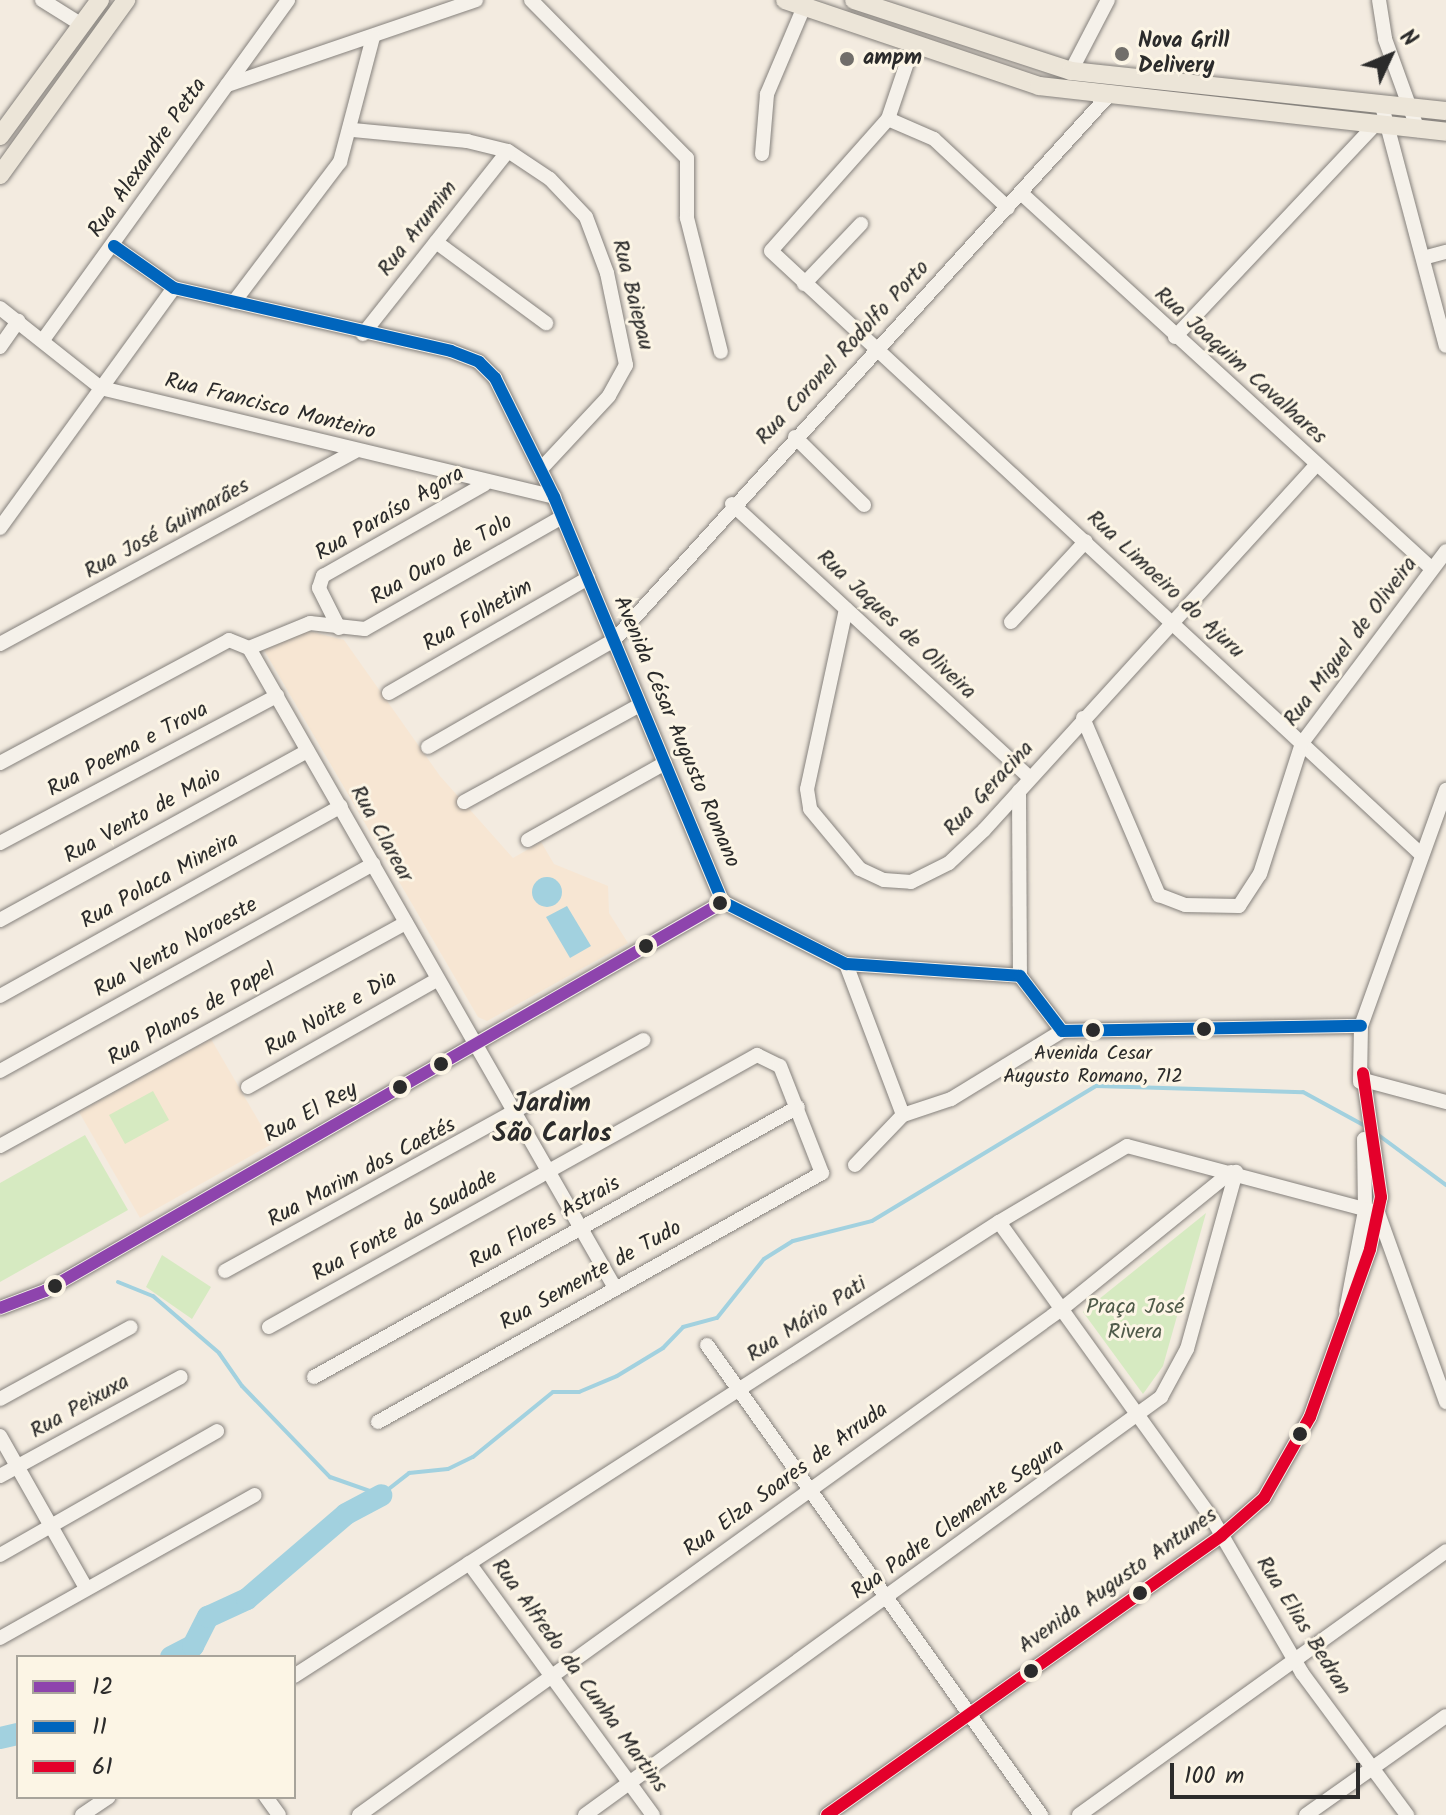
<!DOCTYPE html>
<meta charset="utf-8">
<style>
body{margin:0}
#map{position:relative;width:1446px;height:1815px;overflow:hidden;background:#f3ebe0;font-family:Kalam,sans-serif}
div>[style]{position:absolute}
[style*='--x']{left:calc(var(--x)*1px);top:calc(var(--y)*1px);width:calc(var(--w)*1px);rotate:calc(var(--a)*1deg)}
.built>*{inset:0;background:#f7e6d3}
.green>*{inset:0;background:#d6eac1}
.water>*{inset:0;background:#a2d1df}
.round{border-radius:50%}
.stream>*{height:4px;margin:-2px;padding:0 2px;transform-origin:2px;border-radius:2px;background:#a2d1df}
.river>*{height:22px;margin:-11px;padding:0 11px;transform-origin:11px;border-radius:11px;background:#a2d1df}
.roads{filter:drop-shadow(0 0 2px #85817c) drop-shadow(0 0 2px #85817c)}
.minor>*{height:14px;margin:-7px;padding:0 7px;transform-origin:7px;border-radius:7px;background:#f5f1ea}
.major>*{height:18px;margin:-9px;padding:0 9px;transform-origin:9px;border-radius:9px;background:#ece5d8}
.bus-1>*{height:12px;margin:-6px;padding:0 6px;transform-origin:6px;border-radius:6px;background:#8e44ad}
.bus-2>*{height:12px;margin:-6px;padding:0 6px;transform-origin:6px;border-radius:6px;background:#0065bd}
.bus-3>*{height:12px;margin:-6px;padding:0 6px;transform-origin:6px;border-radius:6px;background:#e4002b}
.dots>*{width:22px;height:22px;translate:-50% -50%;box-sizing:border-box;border:4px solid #fcf5e5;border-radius:50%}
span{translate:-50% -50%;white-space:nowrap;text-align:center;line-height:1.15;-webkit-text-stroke:6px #fcf5e5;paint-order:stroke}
.bus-label{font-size:20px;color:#2b2b2b}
.poi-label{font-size:22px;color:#2b2b2b;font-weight:700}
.left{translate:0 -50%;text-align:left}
.street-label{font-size:22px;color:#2b2b2b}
.park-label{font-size:22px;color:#505b4a}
.quarter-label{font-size:26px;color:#2b2b2b;font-weight:700}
.legend{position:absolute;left:16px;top:1655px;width:280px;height:144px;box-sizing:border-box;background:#fcf5e5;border:2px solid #a8a49b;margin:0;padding:10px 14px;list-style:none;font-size:24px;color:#2b2b2b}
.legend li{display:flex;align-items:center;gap:16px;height:40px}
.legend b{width:40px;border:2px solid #a8a49b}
.north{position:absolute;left:1350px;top:16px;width:80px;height:80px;-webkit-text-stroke:6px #fcf5e5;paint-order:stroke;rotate:46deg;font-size:22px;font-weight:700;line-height:32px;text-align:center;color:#2b2b2b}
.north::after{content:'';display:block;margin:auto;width:28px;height:36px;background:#2b2b2b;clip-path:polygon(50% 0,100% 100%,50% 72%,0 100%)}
.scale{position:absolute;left:1170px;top:1763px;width:190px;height:36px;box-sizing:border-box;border:4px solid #2b2b2b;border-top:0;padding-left:10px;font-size:24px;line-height:28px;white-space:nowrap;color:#2b2b2b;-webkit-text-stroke:6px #fcf5e5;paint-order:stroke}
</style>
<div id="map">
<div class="built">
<i style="clip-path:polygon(301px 629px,344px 640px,440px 776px,513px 858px,541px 842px,554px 864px,608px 886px,609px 913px,628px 943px,487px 1021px,478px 1017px,264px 650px)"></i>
<i style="clip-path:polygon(211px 1039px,272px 1144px,140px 1218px,79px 1112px)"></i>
</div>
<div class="green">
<i style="clip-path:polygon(153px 1091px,169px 1120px,125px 1144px,109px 1115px)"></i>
<i style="clip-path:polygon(85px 1135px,128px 1210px,0 1282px,0 1183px)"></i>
<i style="clip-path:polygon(1206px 1213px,1163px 1366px,1143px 1394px,1083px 1312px)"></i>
<i style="clip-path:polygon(162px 1255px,211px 1287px,192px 1319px,146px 1287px)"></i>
</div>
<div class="water">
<i class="round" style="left:532px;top:877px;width:30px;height:30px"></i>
<i style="clip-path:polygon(567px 906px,591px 946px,570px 958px,546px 917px)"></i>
</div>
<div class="stream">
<i style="--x:1377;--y:1134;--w:86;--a:36.5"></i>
<i style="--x:118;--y:1282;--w:38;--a:22"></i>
<i style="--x:153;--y:1296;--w:87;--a:40.8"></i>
<i style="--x:219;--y:1353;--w:40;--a:55.1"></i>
<i style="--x:242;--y:1386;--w:127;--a:46"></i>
<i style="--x:330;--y:1477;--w:54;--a:19.4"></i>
<i style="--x:381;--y:1495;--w:36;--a:-38"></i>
<i style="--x:409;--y:1473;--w:39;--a:-6"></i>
<i style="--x:448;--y:1469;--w:28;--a:-26"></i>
<i style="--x:473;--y:1457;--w:103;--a:-39.1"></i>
<i style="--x:553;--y:1392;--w:26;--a:0"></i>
<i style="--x:579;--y:1392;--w:41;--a:-22.8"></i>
<i style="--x:617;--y:1376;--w:54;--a:-31.3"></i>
<i style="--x:663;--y:1348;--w:29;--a:-46"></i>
<i style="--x:683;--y:1327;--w:35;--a:-15"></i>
<i style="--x:717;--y:1318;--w:75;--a:-51.5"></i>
<i style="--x:764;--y:1259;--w:34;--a:-32"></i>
<i style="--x:793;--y:1241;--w:81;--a:-14.2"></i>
<i style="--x:872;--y:1221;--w:262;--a:-31.1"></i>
<i style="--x:1096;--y:1086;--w:207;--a:1.7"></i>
<i style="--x:1303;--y:1092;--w:73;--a:28.7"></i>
</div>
<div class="river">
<i style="--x:171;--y:1657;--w:25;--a:-27"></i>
<i style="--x:193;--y:1646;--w:33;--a:-63"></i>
<i style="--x:208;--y:1617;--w:43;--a:-24.8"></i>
<i style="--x:247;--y:1599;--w:130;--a:-40.6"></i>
<i style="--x:346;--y:1514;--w:40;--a:-28"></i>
<i style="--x:0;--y:1738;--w:18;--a:-13"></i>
</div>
<div class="roads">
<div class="minor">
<i style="--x:42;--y:0;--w:47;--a:32"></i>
<i style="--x:531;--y:0;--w:222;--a:45.4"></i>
<i style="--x:687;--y:158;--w:60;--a:90"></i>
<i style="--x:687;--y:218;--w:138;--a:75.8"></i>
<i style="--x:1379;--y:0;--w:39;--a:81"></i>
<i style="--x:1385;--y:39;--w:97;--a:70.1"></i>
<i style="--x:912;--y:48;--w:75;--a:108.7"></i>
<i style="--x:888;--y:119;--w:176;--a:131.6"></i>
<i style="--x:771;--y:251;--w:888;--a:42.86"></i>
<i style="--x:1071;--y:71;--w:80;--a:-62.5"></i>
<i style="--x:227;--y:85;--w:263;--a:-18.8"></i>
<i style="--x:1382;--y:106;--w:248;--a:75.1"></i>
<i style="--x:888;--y:119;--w:50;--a:23.5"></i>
<i style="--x:934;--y:139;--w:101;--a:43"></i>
<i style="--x:353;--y:130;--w:115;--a:5.5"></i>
<i style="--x:467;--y:141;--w:42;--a:13.7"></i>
<i style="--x:508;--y:151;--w:50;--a:33.7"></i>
<i style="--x:550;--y:179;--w:52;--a:46.5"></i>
<i style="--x:586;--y:217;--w:60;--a:69.4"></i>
<i style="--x:607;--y:273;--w:94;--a:78.3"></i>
<i style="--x:626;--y:365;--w:35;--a:119"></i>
<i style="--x:609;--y:396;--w:100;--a:133"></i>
<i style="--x:762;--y:154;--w:60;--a:-85.2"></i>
<i style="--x:767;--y:94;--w:95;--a:-67"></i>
<i style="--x:1021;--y:193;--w:557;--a:42.45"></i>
<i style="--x:436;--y:242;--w:137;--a:36.4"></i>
<i style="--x:114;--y:246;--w:73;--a:35"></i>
<i style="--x:174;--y:288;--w:284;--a:12.8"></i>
<i style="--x:451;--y:351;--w:30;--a:21"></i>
<i style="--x:479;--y:362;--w:23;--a:45"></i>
<i style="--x:495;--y:378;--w:133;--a:63.6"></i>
<i style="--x:554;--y:497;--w:439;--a:67.4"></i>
<i style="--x:723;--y:902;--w:138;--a:26.8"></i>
<i style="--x:846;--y:964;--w:174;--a:3.9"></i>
<i style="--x:1020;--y:976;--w:69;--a:52.6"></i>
<i style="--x:1062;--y:1031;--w:299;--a:-1"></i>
<i style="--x:1423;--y:258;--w:24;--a:-15"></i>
<i style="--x:804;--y:284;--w:83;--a:-46.5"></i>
<i style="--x:234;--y:302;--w:176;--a:-52.9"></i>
<i style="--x:340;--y:162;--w:129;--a:-75.2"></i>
<i style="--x:0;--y:308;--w:129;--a:38.4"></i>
<i style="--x:101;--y:388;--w:466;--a:13.5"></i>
<i style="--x:363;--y:334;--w:233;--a:-51.6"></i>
<i style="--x:1175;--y:337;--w:290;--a:-46.7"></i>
<i style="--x:43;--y:340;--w:419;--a:-54.2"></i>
<i style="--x:0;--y:347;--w:32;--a:-55"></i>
<i style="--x:795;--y:437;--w:97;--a:44.6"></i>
<i style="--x:732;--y:504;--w:405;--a:42.6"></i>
<i style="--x:0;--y:528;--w:296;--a:-54.1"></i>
<i style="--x:846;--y:609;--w:184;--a:102.2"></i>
<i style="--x:807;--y:789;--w:20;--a:81"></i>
<i style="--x:810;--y:809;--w:78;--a:50.2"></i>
<i style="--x:860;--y:869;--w:26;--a:25"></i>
<i style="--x:884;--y:880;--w:27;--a:4"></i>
<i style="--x:911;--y:882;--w:42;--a:-26.6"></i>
<i style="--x:949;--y:863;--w:48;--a:-43.3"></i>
<i style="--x:984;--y:830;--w:493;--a:-47.7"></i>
<i style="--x:1011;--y:622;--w:110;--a:-47.2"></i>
<i style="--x:339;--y:628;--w:45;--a:-116.6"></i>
<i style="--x:319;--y:588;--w:13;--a:-72"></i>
<i style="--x:323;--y:576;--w:186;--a:-29.6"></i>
<i style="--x:0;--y:644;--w:404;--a:-28.5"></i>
<i style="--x:249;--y:648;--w:66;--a:-22.3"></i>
<i style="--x:310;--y:623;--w:55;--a:6.2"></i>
<i style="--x:365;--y:629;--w:227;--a:-29.6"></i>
<i style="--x:389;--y:693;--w:230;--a:-30"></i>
<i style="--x:1083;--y:718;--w:193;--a:66.8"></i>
<i style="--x:1159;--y:895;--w:28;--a:21"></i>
<i style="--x:1185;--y:905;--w:54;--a:1.1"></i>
<i style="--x:1239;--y:906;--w:38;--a:-57"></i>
<i style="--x:1260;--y:874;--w:138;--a:-72.2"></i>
<i style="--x:1302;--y:743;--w:240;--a:-53.1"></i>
<i style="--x:428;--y:747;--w:215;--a:-29.9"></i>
<i style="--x:614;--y:640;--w:733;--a:-47.76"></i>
<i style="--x:0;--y:763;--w:260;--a:-28.2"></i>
<i style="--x:229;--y:640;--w:22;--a:22"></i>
<i style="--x:249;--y:648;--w:735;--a:60.23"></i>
<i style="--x:1019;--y:791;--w:185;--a:89.7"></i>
<i style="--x:464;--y:802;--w:201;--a:-28.9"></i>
<i style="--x:528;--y:840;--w:157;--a:-29.3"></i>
<i style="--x:0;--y:843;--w:314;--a:-28"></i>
<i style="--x:0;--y:920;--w:351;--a:-28.8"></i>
<i style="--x:846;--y:964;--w:161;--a:69.3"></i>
<i style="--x:0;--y:996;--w:390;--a:-29.1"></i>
<i style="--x:0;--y:1071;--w:427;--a:-29"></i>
<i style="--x:1360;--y:1079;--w:89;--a:15"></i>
<i style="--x:1360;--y:1082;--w:56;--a:-89"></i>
<i style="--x:1361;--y:1026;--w:251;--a:-70.2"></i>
<i style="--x:248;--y:1087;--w:216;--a:-29.6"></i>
<i style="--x:903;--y:1115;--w:51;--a:-18.4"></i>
<i style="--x:951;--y:1099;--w:130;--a:-31.5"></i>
<i style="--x:0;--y:1146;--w:463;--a:-28.8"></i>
<i style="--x:855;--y:1165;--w:69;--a:-46.2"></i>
<i style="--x:999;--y:1222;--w:367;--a:54.3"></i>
<i style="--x:1213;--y:1520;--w:177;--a:59.8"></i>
<i style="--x:1302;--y:1673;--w:177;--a:53.5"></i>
<i style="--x:225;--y:1271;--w:478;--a:-28.9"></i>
<i style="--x:0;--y:1308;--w:48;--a:-20.7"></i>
<i style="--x:45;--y:1291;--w:782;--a:-29.84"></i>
<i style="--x:1346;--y:1311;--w:103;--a:-79.3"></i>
<i style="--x:1365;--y:1210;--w:71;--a:-90.8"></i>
<i style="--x:269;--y:1327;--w:559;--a:-29.13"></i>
<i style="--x:757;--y:1055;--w:25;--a:26"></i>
<i style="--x:780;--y:1066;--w:115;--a:68.6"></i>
<i style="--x:822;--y:1173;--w:509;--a:150.72"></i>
<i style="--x:707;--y:1345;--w:577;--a:54.6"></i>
<i style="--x:314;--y:1377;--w:554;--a:-29.16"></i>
<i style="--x:0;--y:1399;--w:149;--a:-28.8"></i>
<i style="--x:0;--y:1436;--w:175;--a:60.5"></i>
<i style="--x:0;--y:1476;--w:206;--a:-28.7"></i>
<i style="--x:0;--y:1555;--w:250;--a:-29.7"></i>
<i style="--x:469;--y:1563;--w:312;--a:53.9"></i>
<i style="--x:0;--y:1638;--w:292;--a:-29.3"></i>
<i style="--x:294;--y:1676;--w:839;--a:-32.78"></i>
<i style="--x:999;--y:1222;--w:149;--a:-30.7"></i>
<i style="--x:1127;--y:1146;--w:260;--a:14.9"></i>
<i style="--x:1378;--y:1213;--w:201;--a:70.2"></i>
<i style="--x:266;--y:1797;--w:22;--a:54"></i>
<i style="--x:82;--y:1815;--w:32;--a:-34"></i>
<i style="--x:359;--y:1815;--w:868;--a:-35.76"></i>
<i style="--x:1063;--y:1308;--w:216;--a:-39"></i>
<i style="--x:585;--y:1815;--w:712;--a:-35.97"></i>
<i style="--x:1161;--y:1397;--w:55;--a:-61.6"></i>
<i style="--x:1187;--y:1349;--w:184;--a:-74.5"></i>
<i style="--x:827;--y:1815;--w:484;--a:-35.3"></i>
<i style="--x:1222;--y:1535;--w:56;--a:-41.4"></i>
<i style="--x:1264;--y:1498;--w:93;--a:-60.4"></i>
<i style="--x:1310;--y:1417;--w:178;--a:-70.3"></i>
<i style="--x:1370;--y:1249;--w:53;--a:-78.1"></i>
<i style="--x:1381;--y:1197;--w:125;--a:-98.3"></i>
<i style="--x:1079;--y:1815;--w:452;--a:-35.7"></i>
<i style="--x:1306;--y:1815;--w:171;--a:-35.3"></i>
</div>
<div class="major">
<i style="--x:785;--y:0;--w:268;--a:18.7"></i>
<i style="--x:1039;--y:86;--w:410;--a:6.4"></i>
<i style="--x:854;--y:0;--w:228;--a:18.1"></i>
<i style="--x:1071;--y:71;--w:377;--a:6.1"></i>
<i style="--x:0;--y:136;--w:169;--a:-53.7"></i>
<i style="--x:0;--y:175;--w:216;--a:-54.2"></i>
</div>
</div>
<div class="bus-1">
<i style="--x:0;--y:1308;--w:48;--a:-20.7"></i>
<i style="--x:45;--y:1291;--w:782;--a:-29.84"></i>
</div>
<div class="bus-2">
<i style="--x:114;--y:246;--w:73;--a:35"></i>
<i style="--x:174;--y:288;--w:284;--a:12.8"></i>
<i style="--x:451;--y:351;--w:30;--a:21"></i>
<i style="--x:479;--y:362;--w:23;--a:45"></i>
<i style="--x:495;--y:378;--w:133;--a:63.6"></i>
<i style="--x:554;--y:497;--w:439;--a:67.4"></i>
<i style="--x:723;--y:902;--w:138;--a:26.8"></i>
<i style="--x:846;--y:964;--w:174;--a:3.9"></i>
<i style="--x:1020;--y:976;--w:69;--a:52.6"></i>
<i style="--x:1062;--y:1031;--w:299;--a:-1"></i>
</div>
<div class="bus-3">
<i style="--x:827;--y:1815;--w:484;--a:-35.3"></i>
<i style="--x:1222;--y:1535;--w:56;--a:-41.4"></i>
<i style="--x:1264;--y:1498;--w:93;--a:-60.4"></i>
<i style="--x:1310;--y:1417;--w:178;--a:-70.3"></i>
<i style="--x:1370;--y:1249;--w:53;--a:-78.1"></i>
<i style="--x:1381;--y:1197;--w:125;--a:-98.3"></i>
</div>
<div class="dots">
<i style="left:1122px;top:54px;background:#716e6a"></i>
<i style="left:847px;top:59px;background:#716e6a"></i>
<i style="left:720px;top:903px;background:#2b2b2b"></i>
<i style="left:646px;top:946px;background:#2b2b2b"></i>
<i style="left:1204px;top:1029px;background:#2b2b2b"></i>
<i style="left:1093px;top:1030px;background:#2b2b2b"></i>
<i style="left:441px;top:1064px;background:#2b2b2b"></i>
<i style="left:400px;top:1087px;background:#2b2b2b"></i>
<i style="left:55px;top:1286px;background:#2b2b2b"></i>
<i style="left:1300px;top:1434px;background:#2b2b2b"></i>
<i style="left:1140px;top:1593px;background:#2b2b2b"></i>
<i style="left:1031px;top:1671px;background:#2b2b2b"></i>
</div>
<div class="bus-label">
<span style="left:1093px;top:1066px">Avenida Cesar<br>Augusto Romano, 712</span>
</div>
<div class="poi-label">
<span class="left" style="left:1138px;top:54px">Nova Grill<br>Delivery</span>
<span class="left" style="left:863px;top:59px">ampm</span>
</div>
<div class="street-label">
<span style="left:148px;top:158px;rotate:-55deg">Rua Alexandre Petta</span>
<span style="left:418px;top:229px;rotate:-52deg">Rua Arumim</span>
<span style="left:632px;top:295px;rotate:76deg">Rua Baiepau</span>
<span style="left:843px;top:353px;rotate:-47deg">Rua Coronel Rodolfo Porto</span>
<span style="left:1240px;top:366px;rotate:42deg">Rua Joaquim Cavalhares</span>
<span style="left:270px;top:407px;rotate:14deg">Rua Francisco Monteiro</span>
<span style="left:390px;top:514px;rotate:-30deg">Rua Paraíso Agora</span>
<span style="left:167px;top:529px;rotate:-29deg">Rua José Guimarães</span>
<span style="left:442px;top:560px;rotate:-30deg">Rua Ouro de Tolo</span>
<span style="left:1165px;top:585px;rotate:43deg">Rua Limoeiro do Ajuru</span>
<span style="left:478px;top:616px;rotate:-30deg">Rua Folhetim</span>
<span style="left:896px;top:625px;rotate:43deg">Rua Jaques de Oliveira</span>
<span style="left:1351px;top:642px;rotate:-53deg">Rua Miguel de Oliveira</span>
<span style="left:676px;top:732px;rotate:67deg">Avenida César Augusto Romano</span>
<span style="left:128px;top:750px;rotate:-28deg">Rua Poema e Trova</span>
<span style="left:989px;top:789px;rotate:-47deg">Rua Geracina</span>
<span style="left:143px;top:816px;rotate:-29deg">Rua Vento de Maio</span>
<span style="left:381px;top:834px;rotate:61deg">Rua Clarear</span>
<span style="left:160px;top:881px;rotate:-29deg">Rua Polaca Mineira</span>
<span style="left:176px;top:948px;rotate:-29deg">Rua Vento Noroeste</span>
<span style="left:331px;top:1014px;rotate:-30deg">Rua Noite e Dia</span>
<span style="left:192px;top:1015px;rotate:-29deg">Rua Planos de Papel</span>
<span style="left:311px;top:1113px;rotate:-29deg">Rua El Rey</span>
<span style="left:362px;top:1173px;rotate:-28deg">Rua Marim dos Caetés</span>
<span style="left:545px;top:1223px;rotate:-29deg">Rua Flores Astrais</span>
<span style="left:405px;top:1226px;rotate:-29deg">Rua Fonte da Saudade</span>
<span style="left:591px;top:1276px;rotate:-29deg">Rua Semente de Tudo</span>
<span style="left:807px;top:1320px;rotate:-33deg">Rua Mário Pati</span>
<span style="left:80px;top:1407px;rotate:-29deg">Rua Peixuxa</span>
<span style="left:786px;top:1480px;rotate:-36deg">Rua Elza Soares de Arruda</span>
<span style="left:958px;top:1520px;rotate:-36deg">Rua Padre Clemente Segura</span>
<span style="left:1118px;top:1581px;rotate:-35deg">Avenida Augusto Antunes</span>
<span style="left:1303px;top:1626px;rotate:58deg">Rua Elias Bedran</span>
<span style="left:579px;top:1676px;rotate:54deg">Rua Alfredo da Cunha Martins</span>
</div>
<div class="park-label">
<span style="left:1135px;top:1320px">Praça José<br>Rivera</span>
</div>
<div class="quarter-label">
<span style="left:552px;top:1120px">Jardim<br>São Carlos</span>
</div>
<ul class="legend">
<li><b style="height:10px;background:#8e44ad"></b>12</li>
<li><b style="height:10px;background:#0065bd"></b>11</li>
<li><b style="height:10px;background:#e4002b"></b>61</li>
</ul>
<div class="north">N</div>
<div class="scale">100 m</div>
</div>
